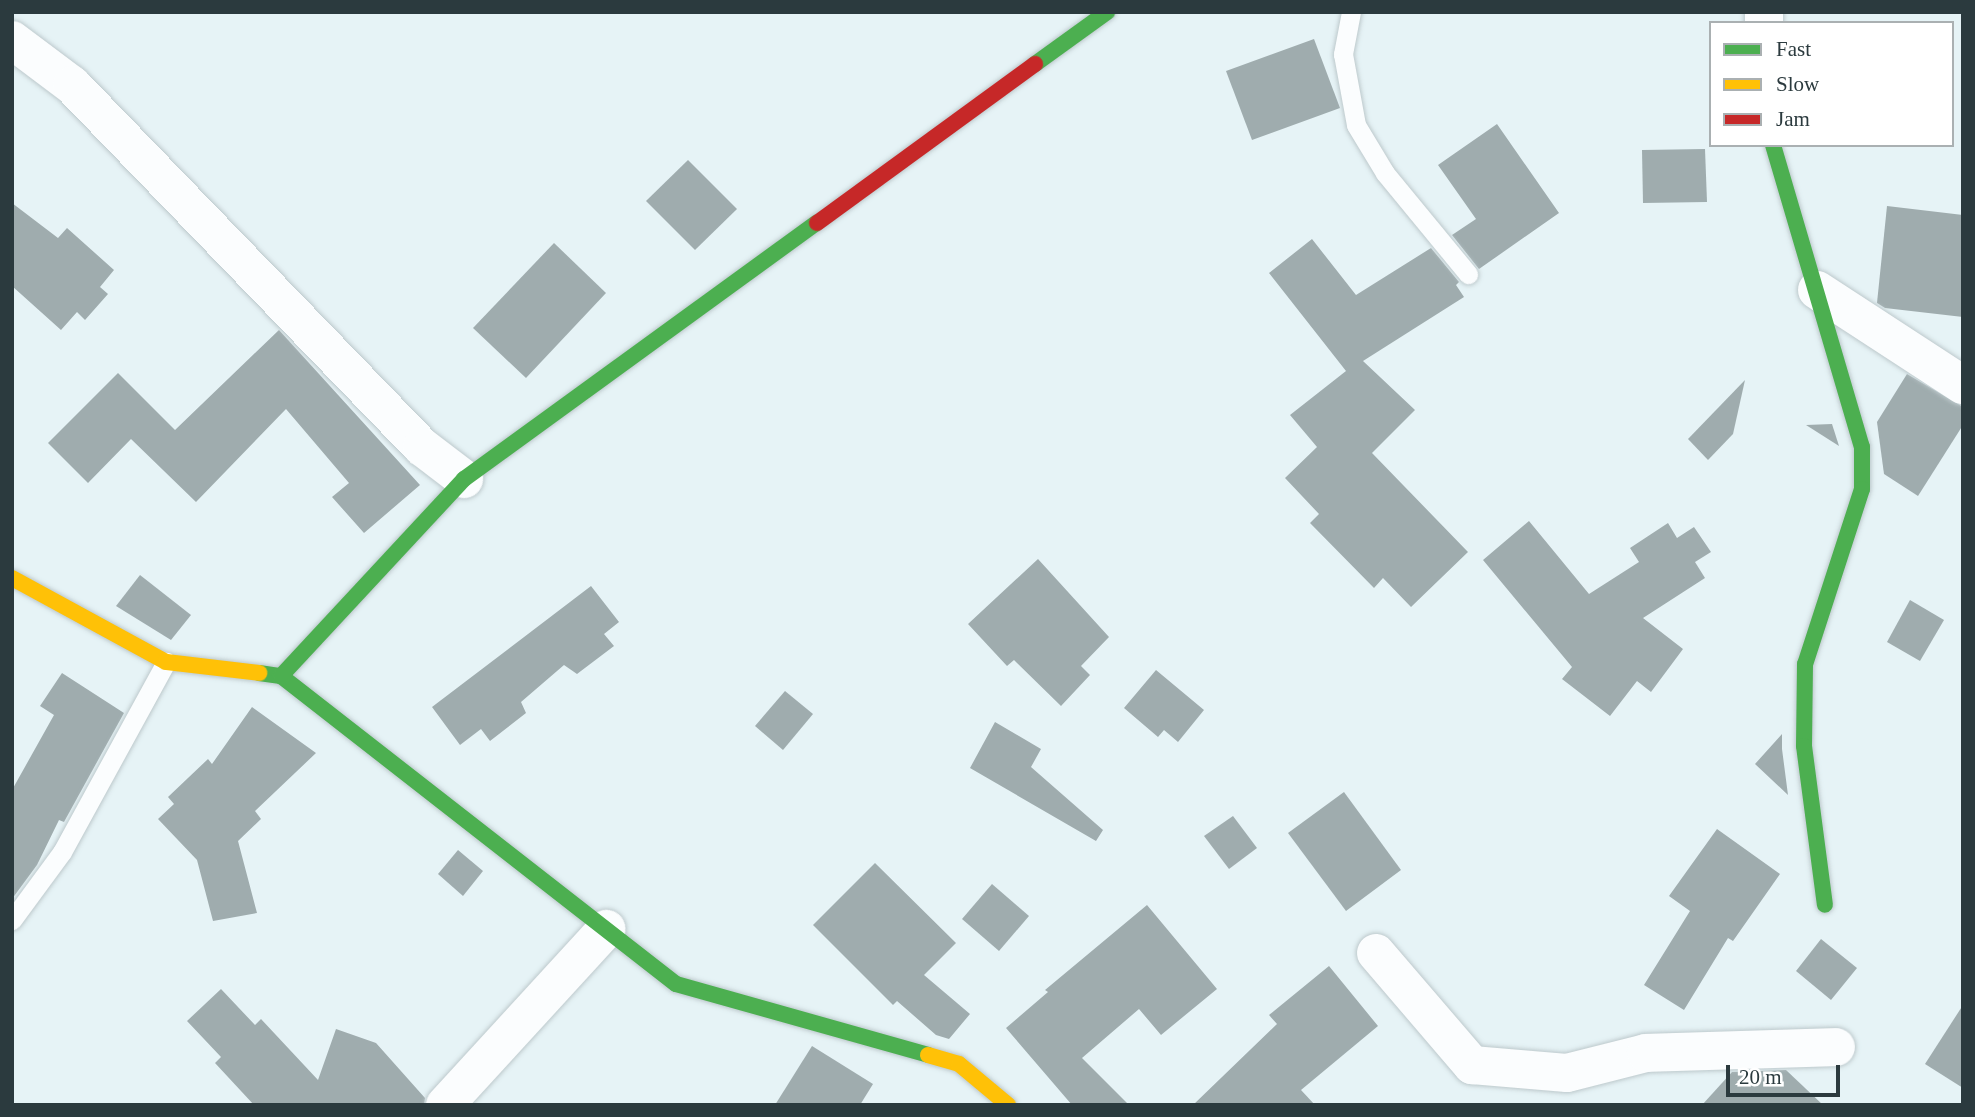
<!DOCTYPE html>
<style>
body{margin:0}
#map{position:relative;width:1975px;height:1117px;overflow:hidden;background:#e6f3f6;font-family:Georgia,serif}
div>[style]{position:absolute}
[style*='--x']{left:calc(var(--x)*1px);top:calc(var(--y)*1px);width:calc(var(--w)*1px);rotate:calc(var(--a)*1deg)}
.building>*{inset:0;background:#9facae}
.roads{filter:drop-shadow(0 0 2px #bdc9cc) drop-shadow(0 0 2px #bdc9cc)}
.lane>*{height:19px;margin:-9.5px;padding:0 9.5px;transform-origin:9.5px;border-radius:9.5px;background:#fbfdfe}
.street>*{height:38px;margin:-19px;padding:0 19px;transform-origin:19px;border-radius:19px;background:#fbfdfe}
.fast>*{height:16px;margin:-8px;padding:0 8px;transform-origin:8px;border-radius:8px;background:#4caf50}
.slow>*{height:16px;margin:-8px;padding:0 8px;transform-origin:8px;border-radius:8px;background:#ffc107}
.jam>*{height:16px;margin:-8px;padding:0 8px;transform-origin:8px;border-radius:8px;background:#c62828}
span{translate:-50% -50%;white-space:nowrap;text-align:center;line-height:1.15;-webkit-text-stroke:7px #fff;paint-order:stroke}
.frame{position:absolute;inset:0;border:14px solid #2b3a3e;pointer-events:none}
.legend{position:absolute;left:1709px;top:21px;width:245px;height:126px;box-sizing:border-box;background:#fff;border:2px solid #aab0b2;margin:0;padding:9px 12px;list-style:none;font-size:21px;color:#2b3a3e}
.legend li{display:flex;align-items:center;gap:14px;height:35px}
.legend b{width:35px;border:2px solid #aab0b2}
.scale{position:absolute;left:1726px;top:1065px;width:114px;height:32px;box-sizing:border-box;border:4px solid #2b3a3e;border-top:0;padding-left:9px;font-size:21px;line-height:24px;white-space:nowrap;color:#2b3a3e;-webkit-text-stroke:5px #fff;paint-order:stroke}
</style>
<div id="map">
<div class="building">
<i style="clip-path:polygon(1314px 39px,1340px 108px,1252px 140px,1226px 71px)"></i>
<i style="clip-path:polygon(1497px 124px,1559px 213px,1479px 269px,1452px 235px,1476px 219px,1438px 165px)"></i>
<i style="clip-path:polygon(1705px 149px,1707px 202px,1643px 203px,1642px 150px)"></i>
<i style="clip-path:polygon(688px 160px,737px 209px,695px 250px,646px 201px)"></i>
<i style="clip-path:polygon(12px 203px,58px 238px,67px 228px,114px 270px,100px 287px,108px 294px,85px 320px,77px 312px,61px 330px,12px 286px)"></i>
<i style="clip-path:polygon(1887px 206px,1963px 215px,1963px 317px,1885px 308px,1877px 303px)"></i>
<i style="clip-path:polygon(1312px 239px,1356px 295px,1431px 248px,1459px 282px,1456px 285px,1464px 297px,1363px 361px,1415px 410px,1372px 453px,1468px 552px,1411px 607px,1383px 578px,1374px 588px,1310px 523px,1319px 514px,1285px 478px,1317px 447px,1290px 415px,1346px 371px,1269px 273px)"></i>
<i style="clip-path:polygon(554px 243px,606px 293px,526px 378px,473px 328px)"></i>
<i style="clip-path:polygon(279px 330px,420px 485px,364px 533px,332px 497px,349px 483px,286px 409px,196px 502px,131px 439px,88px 483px,48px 443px,118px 373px,175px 430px)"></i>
<i style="clip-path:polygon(1907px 374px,1963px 407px,1963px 425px,1918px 496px,1884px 474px,1877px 422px)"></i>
<i style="clip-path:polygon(1745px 380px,1733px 434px,1708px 460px,1688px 439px)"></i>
<i style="clip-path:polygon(1832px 424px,1839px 446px,1806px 425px)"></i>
<i style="clip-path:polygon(1529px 521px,1589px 594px,1639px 562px,1630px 548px,1668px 523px,1677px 538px,1694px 527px,1711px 552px,1695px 562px,1705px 578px,1643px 618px,1683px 649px,1651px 692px,1637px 681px,1610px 716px,1562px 679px,1572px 667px,1483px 560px)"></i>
<i style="clip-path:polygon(1038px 559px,1109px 637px,1081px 666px,1090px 675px,1061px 706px,1014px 660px,1007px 666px,968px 624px)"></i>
<i style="clip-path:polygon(140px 575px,191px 615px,171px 640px,116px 606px)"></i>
<i style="clip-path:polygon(591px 586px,619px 622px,604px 634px,614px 646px,577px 674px,564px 665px,521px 702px,526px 713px,490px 741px,481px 729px,460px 745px,432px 707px)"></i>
<i style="clip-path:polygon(1910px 600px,1944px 620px,1920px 661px,1887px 642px)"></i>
<i style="clip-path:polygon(1156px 670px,1204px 710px,1178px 742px,1164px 730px,1158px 737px,1124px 708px)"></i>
<i style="clip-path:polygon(62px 673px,124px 713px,64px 822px,59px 820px,37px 865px,12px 899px,12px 790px,54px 715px,40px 706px)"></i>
<i style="clip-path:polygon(785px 691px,813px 714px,783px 750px,755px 726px)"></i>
<i style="clip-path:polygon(252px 707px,316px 753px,255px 811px,261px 819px,238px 841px,257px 913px,213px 921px,197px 860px,158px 819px,174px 804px,168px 797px,208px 759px,212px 764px)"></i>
<i style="clip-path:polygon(995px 722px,1041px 749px,1031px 767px,1103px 830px,1096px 841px,970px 768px)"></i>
<i style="clip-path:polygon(1782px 734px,1782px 749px,1788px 795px,1755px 764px)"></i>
<i style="clip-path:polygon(1344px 792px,1401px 870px,1346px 911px,1288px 833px)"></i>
<i style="clip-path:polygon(1233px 816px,1257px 848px,1229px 869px,1204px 836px)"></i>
<i style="clip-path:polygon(1717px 829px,1780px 874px,1733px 941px,1728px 938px,1684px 1010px,1644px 985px,1690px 911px,1669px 896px)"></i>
<i style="clip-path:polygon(458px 850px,483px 871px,463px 896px,438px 874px)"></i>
<i style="clip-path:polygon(875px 863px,956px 943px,924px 975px,970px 1014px,949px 1039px,936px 1035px,897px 1001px,893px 1005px,813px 925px)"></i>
<i style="clip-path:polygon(992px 884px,1029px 916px,999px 951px,962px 919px)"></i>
<i style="clip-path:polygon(1147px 905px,1217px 989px,1161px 1035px,1139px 1009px,1082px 1058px,1129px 1105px,1072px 1105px,1006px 1028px,1048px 992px,1045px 990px)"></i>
<i style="clip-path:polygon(1821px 939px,1857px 968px,1831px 1000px,1796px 971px)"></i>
<i style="clip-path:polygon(1329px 966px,1378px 1026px,1301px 1090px,1315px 1105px,1193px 1105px,1277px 1024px,1269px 1015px)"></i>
<i style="clip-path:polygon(221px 989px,255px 1025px,261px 1019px,318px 1080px,336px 1029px,376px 1043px,425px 1098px,424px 1105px,254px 1105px,215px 1063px,221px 1057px,187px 1021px)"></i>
<i style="clip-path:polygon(1963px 1005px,1963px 1088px,1925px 1064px)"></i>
<i style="clip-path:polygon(812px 1046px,873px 1084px,860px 1105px,775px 1105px)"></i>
<i style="clip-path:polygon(1786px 1070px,1823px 1105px,1702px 1105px,1732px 1072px)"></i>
</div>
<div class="roads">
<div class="lane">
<i style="--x:1351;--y:12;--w:43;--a:100.8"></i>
<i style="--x:1343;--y:54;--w:72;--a:79.6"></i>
<i style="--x:1356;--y:125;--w:56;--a:58.9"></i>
<i style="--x:1385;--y:173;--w:131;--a:50.6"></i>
<i style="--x:12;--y:920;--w:84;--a:-53.7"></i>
<i style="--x:62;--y:852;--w:217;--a:-61.3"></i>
</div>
<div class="street">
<i style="--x:1764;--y:23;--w:11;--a:-90"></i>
<i style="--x:12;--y:40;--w:75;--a:36.9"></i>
<i style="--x:72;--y:85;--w:504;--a:45.97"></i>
<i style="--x:422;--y:447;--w:53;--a:37.3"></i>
<i style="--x:1817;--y:290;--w:174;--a:33.1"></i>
<i style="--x:1376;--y:953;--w:148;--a:49.4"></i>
<i style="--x:1472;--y:1065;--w:95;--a:4.8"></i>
<i style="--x:1567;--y:1073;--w:81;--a:-14.2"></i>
<i style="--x:1646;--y:1053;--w:190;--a:-1.8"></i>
<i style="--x:445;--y:1105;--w:239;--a:-47.5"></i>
</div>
<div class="fast">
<i style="--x:1035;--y:64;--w:89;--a:-35.8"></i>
<i style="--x:1773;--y:145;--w:315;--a:73.6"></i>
<i style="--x:1862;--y:447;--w:42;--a:90"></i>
<i style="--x:1862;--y:489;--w:184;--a:108"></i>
<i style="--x:1805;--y:664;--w:82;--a:90.7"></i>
<i style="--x:1804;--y:746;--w:160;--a:82.5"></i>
<i style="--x:259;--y:673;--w:22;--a:8"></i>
<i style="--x:281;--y:676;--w:501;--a:37.95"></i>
<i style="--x:676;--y:984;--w:262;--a:15.7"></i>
<i style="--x:281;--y:676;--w:269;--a:-47.1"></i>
<i style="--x:464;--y:479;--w:436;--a:-36"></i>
</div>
<div class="slow">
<i style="--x:12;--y:578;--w:175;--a:28.6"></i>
<i style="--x:166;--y:662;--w:94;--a:6.7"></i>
<i style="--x:928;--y:1055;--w:32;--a:16"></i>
<i style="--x:959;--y:1064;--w:64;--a:39.9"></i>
</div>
<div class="jam">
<i style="--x:817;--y:223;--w:270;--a:-36.1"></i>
</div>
</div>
<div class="frame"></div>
<ul class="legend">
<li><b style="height:9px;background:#4caf50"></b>Fast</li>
<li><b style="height:9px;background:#ffc107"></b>Slow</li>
<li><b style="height:9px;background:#c62828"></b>Jam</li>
</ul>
<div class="scale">20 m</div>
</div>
